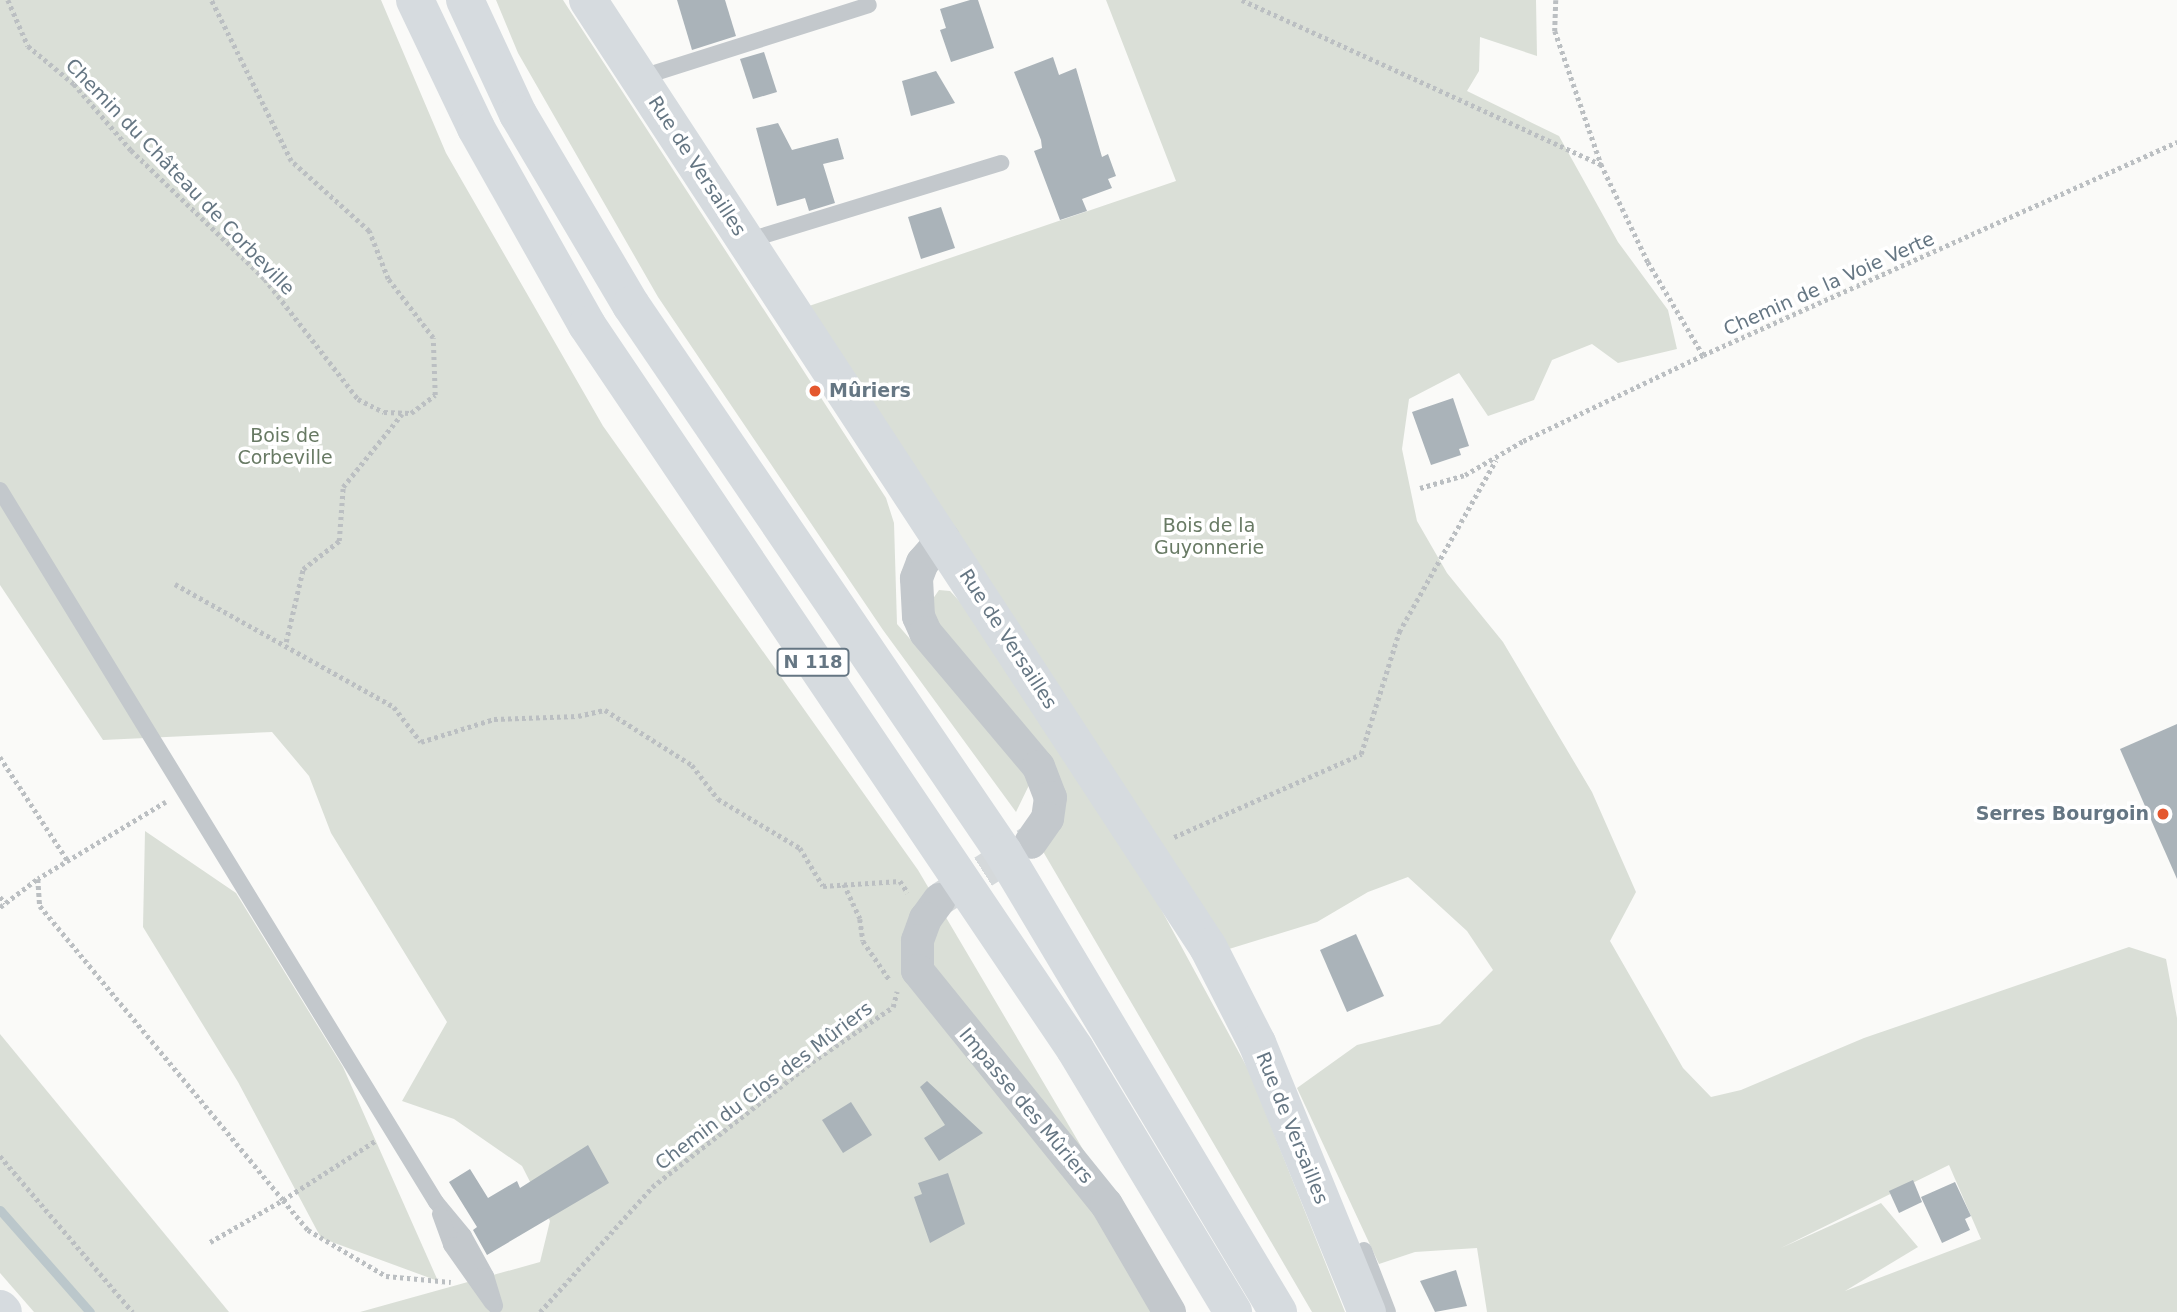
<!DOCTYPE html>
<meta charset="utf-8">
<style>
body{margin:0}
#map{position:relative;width:2177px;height:1312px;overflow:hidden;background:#fafaf8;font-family:"DejaVu Sans",sans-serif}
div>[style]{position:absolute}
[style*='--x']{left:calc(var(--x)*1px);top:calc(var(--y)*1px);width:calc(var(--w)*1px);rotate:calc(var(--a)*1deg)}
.green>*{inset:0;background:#dadfd7}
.stream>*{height:9px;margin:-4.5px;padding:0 4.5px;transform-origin:4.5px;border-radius:4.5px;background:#bbc7cb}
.building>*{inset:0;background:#aab3b9}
.street-tunnel>*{height:33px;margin-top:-16.5px;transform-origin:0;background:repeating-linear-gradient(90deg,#d5d9db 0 33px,transparent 0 50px)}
.path>*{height:4.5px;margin-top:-2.25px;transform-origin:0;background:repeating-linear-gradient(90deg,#bbbfc2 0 3.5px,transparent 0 7px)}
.lane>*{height:16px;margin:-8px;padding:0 8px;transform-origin:8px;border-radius:8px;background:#c3c8cc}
.street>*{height:33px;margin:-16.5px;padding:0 16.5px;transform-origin:16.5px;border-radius:16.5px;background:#c3c8cc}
.secondary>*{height:38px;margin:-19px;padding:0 19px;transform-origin:19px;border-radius:19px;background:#d6dbdf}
.highway>*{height:38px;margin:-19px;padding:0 19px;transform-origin:19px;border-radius:19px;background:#d6dbdf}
.dots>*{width:19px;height:19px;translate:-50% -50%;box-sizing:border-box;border:4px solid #fff;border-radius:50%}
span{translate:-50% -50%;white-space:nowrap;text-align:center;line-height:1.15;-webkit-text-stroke:7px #fff;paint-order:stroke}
.shield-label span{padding:2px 5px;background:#fff;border:2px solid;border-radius:5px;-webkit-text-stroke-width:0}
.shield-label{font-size:18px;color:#657683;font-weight:700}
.street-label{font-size:19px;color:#657683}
.poi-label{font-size:19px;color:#657683;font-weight:700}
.left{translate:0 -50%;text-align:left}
.right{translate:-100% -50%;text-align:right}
.park-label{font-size:19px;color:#687a64}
</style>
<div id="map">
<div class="green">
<i style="clip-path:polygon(0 0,381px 0,446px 153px,603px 426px,918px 870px,1179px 1312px,360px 1312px,540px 1262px,550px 1221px,522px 1166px,454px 1119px,402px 1101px,447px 1022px,331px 833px,309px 776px,272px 732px,103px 740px,0 585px)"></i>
<i style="clip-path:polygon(496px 0,563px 0,886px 498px,894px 523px,897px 624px,1032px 779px,1016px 812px,883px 630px,658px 297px,518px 53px)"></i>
<i style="clip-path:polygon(evenodd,1106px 0,1536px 0,1537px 56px,1480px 37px,1479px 71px,1467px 91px,1559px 136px,1618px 242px,1668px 310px,1677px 349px,1618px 363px,1592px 344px,1552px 360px,1534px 400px,1488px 416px,1459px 373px,1409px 399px,1402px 449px,1417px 521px,1447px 573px,1503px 642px,1592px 792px,1636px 892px,1610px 941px,1683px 1068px,1711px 1097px,1741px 1090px,1864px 1038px,2129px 947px,2166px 959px,2177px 1018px,2177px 1312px,1487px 1312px,1477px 1248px,1415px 1252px,1379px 1264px,1297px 1088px,1357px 1045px,1440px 1024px,1493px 970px,1467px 931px,1408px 877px,1368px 892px,1317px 922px,1229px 949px,809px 306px,1176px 181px,1106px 0,1949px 1165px,1981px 1239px,1845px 1291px,1918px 1247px,1881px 1203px,1781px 1248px,1949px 1165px)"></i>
<i style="clip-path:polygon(939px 590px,950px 591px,965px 607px,1143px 876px,1249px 1071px,1345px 1312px,1312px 1312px,1041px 848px,1062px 814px,935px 626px,930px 603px)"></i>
<i style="clip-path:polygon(145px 831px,236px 893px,343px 1067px,438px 1281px,321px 1238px,238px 1082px,143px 927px)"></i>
<i style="clip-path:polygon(0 1034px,229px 1312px,34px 1312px,0 1273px)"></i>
</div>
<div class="stream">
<i style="--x:0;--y:1210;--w:136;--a:48.6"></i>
</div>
<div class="building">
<i style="clip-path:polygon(677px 0,725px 0,736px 36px,692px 50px)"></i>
<i style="clip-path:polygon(970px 0,978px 0,994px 48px,951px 62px,940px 30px,946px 28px,940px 9px)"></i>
<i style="clip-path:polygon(764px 52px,777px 92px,753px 99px,740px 59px)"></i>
<i style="clip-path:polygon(1053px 57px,1059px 75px,1076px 68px,1102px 157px,1108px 154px,1116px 176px,1108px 179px,1112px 188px,1082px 199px,1087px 211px,1060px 220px,1034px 151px,1042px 148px,1041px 140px,1014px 72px)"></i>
<i style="clip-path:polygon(936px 71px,955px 103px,911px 116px,902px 81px)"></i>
<i style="clip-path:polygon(778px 123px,792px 150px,838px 138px,844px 159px,823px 164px,835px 203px,809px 211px,805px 198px,777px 206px,756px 128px)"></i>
<i style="clip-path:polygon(941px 207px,955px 248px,921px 259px,908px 217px)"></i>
<i style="clip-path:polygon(1453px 398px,1469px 446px,1459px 449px,1461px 455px,1431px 465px,1412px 412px)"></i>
<i style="clip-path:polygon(2177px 724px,2177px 879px,2120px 749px)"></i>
<i style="clip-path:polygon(1356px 934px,1384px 996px,1347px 1012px,1320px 950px)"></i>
<i style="clip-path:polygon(927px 1081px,983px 1133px,939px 1161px,924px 1138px,945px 1125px,920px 1087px)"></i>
<i style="clip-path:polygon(851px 1102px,872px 1135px,843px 1153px,822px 1120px)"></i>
<i style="clip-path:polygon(588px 1145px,609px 1183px,487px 1255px,473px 1230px,477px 1227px,449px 1182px,470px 1169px,488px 1198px,517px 1181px,520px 1188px)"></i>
<i style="clip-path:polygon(948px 1173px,965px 1224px,930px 1243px,914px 1197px,922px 1194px,918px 1183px)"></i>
<i style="clip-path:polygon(1913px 1180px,1922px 1202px,1899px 1213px,1889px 1191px)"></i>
<i style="clip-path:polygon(1955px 1182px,1971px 1216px,1965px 1219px,1970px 1230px,1942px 1243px,1921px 1197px)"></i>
<i style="clip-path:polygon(1456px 1270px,1467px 1306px,1435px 1312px,1420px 1281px)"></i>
</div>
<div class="street-tunnel">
<i style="--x:941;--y:898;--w:104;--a:-32.5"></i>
</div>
<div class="path">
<i style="--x:8;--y:0;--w:50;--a:66.5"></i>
<i style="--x:28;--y:46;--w:60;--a:39.6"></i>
<i style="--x:74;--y:84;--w:87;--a:49.2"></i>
<i style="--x:131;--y:150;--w:186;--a:43.9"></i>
<i style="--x:265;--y:279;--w:152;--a:52.2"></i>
<i style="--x:358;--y:399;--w:29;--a:27"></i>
<i style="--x:384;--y:412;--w:27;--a:2"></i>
<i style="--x:411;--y:413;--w:30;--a:-37"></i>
<i style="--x:435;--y:395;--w:57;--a:-92"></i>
<i style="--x:433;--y:338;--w:74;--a:-127.3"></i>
<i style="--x:388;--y:279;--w:52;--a:-111.6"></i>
<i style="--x:369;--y:231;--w:105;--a:-138.1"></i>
<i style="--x:291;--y:161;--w:180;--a:-116.4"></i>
<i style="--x:1242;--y:0;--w:395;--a:24.6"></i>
<i style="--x:1556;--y:0;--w:31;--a:92"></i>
<i style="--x:1555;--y:31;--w:141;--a:70.9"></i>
<i style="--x:1601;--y:164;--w:109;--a:64.4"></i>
<i style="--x:1648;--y:262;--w:108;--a:59.4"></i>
<i style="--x:1420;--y:488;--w:47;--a:-16.1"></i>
<i style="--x:1465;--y:475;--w:67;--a:-30.4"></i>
<i style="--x:1523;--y:441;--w:199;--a:-25.5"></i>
<i style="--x:1703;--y:355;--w:520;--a:-24.2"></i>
<i style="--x:175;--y:584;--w:251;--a:29.3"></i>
<i style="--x:394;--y:707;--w:44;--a:52.4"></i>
<i style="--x:421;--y:742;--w:77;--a:-17.5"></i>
<i style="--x:494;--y:719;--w:84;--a:-2"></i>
<i style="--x:578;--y:716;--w:28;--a:-13"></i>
<i style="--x:605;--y:710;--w:103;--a:32.3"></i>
<i style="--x:692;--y:765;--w:43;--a:52.6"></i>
<i style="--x:718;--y:799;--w:96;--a:30.9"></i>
<i style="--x:800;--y:848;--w:44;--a:58.8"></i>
<i style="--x:823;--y:886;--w:77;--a:-3.7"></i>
<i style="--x:900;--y:881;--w:14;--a:56"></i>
<i style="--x:286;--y:642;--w:75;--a:-76.9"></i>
<i style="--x:303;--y:569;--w:46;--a:-37.9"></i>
<i style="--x:339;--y:541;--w:54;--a:-85.8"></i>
<i style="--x:343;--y:487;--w:94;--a:-51.1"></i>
<i style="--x:0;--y:757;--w:124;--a:56.8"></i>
<i style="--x:166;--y:802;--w:149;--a:149"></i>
<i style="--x:38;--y:879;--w:27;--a:86"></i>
<i style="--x:40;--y:906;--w:381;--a:50.4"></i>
<i style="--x:283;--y:1200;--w:109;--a:-32.7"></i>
<i style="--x:1174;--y:837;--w:205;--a:-23.9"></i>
<i style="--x:1361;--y:754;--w:128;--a:-72.7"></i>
<i style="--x:1399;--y:632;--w:197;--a:-60.6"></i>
<i style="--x:844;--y:884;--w:38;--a:65"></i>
<i style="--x:860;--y:919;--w:22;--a:82"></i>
<i style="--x:863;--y:941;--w:46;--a:55.6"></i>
<i style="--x:0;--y:897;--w:8;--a:50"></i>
<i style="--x:0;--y:907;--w:46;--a:-37.1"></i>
<i style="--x:0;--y:1156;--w:205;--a:49.6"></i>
<i style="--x:210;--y:1242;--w:84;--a:-29.9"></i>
<i style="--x:283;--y:1200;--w:39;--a:50"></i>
<i style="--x:308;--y:1230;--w:91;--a:30.5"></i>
<i style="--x:386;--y:1276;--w:65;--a:5.3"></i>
<i style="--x:540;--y:1312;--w:168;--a:-48.1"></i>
<i style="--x:652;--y:1187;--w:203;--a:-38"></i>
<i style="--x:812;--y:1062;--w:98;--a:-34.2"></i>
<i style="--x:893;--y:1007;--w:16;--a:-76"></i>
</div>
<div class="lane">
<i style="--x:639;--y:78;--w:241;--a:-17.6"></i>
<i style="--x:746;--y:241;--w:267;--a:-17"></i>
<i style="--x:0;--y:490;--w:835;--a:58.52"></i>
<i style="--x:436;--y:1202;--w:44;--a:50.5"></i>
<i style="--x:464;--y:1236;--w:46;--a:61.2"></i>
<i style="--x:486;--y:1276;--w:31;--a:73"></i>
<i style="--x:440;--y:1214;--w:33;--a:70"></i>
<i style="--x:451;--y:1245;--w:71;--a:54.7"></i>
<i style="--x:1364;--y:1250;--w:66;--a:68.8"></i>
</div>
<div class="street">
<i style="--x:943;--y:538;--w:32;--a:131"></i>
<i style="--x:922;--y:562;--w:17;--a:111"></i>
<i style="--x:916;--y:578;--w:38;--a:87"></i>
<i style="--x:918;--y:616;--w:17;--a:66"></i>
<i style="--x:925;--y:632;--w:175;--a:49.9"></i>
<i style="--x:1038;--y:766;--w:33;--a:69"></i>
<i style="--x:1050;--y:797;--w:21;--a:98"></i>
<i style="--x:1047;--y:818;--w:29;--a:125"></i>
<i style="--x:939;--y:899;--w:24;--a:126"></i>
<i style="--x:925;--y:918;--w:23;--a:110"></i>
<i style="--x:917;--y:940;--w:30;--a:90"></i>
<i style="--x:917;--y:970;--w:301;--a:51.1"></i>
<i style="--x:1106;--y:1204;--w:125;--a:59.7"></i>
</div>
<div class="secondary">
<i style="--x:588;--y:0;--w:1132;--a:56.79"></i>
<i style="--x:1208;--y:947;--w:108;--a:63"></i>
<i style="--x:1257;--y:1043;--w:291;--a:67.8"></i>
<i style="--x:0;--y:1309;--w:4;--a:45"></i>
</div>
<div class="highway">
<i style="--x:415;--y:0;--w:142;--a:64.5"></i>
<i style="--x:476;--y:128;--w:226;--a:60.6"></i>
<i style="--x:587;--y:325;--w:873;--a:56.02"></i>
<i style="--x:1075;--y:1049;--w:307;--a:59"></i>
<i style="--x:465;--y:0;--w:126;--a:65.1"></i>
<i style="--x:518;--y:114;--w:222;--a:59.4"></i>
<i style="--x:631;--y:305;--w:662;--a:55.78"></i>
<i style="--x:1003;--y:852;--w:536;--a:59.13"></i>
</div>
<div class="dots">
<i style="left:815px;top:391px;background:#e4572e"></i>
<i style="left:2163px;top:814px;background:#e4572e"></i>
</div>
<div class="shield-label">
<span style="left:813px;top:662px">N 118</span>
</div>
<div class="street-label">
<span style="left:697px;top:166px;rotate:57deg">Rue de Versailles</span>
<span style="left:180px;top:177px;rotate:46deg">Chemin du Château de Corbeville</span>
<span style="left:1829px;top:284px;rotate:-24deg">Chemin de la Voie Verte</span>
<span style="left:1008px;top:639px;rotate:57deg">Rue de Versailles</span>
<span style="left:764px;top:1086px;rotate:-37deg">Chemin du Clos des Mûriers</span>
<span style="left:1026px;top:1106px;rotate:50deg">Impasse des Mûriers</span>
<span style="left:1292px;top:1128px;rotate:68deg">Rue de Versailles</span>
</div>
<div class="poi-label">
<span class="left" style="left:829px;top:391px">Mûriers</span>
<span class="right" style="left:2149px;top:814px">Serres Bourgoin</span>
</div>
<div class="park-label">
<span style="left:285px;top:447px">Bois de<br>Corbeville</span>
<span style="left:1209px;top:537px">Bois de la<br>Guyonnerie</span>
</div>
</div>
